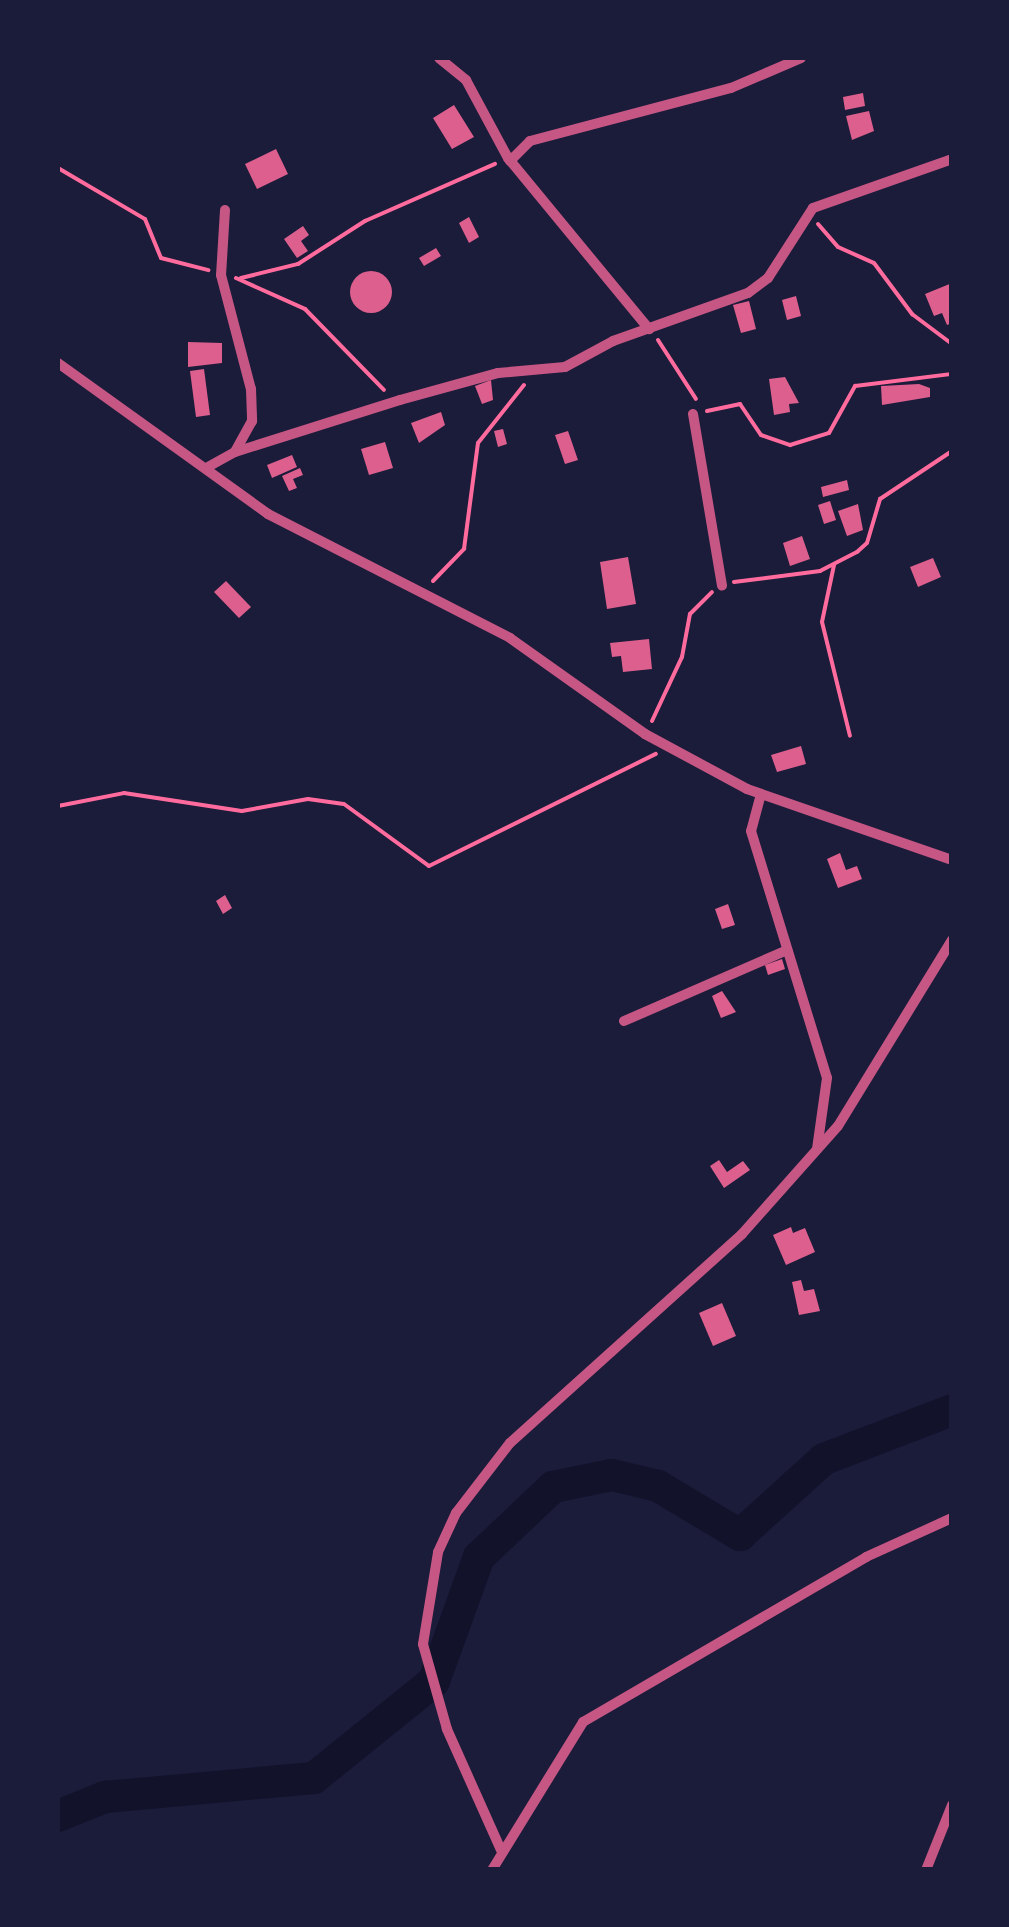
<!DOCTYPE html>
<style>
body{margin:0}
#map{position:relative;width:1009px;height:1927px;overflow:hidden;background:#1b1b3a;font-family:"Source Sans 3",sans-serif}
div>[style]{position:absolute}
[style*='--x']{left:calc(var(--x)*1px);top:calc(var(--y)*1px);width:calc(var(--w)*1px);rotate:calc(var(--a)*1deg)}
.river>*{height:32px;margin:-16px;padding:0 16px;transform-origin:16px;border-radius:16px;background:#12122b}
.building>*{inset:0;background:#dd5f8e}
.round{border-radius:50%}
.path>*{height:4px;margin:-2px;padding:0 2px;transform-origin:2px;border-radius:2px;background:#ff6b9d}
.minor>*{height:10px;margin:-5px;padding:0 5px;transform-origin:5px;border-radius:5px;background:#c65784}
span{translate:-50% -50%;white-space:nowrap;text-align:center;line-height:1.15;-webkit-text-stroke:8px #1b1b3a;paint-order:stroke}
.frame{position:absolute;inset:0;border:60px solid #1b1b3a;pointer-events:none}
</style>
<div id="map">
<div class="river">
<i style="--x:58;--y:1816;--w:51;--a:-22"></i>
<i style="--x:105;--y:1797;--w:210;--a:-5.2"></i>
<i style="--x:314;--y:1778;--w:154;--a:-38.9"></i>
<i style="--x:434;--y:1681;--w:132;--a:-70.1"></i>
<i style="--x:479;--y:1557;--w:102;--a:-43.4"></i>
<i style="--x:553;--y:1487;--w:60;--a:-11.5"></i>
<i style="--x:612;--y:1475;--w:47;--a:13.4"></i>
<i style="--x:658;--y:1486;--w:96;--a:30.9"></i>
<i style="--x:740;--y:1535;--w:113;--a:-42.1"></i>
<i style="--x:824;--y:1459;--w:137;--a:-20.9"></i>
</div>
<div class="building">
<i style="clip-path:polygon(863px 93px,865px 106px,845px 110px,843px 97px)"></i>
<i style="clip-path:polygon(454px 105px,474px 137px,452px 149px,433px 118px)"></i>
<i style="clip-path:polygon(869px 111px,874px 131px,852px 140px,846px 116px)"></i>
<i style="clip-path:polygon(276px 149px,288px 174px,257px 189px,245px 164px)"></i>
<i style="clip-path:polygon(469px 217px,479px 237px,469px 243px,459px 223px)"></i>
<i style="clip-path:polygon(303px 226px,309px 235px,301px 241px,308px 251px,297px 258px,284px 239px)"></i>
<i style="clip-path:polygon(436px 248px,441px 256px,424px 266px,419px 258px)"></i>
<i class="round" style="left:350px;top:271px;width:42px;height:42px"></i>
<i style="clip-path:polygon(952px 283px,952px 323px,947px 325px,942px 313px,934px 316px,925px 294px)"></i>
<i style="clip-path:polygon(796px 296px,801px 316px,787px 320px,782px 300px)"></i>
<i style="clip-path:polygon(749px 301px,756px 329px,741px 333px,733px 305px)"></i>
<i style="clip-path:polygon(188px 342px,222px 343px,222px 363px,188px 367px)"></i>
<i style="clip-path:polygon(204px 369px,210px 415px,196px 417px,190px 371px)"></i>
<i style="clip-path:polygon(785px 377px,799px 403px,789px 404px,790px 412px,774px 415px,769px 379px)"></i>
<i style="clip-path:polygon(491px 380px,493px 400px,482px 404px,475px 386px)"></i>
<i style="clip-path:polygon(919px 384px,930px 388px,930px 397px,882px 405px,881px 386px)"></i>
<i style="clip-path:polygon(441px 412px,445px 425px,419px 443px,411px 423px)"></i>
<i style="clip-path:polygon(503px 429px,507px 444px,498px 447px,494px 431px)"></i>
<i style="clip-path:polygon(568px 431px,578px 460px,565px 464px,555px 435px)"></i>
<i style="clip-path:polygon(385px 442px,393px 468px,369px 475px,361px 449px)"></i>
<i style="clip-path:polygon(292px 455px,297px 467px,272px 478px,267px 465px)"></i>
<i style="clip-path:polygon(300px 468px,303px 475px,293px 479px,297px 488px,289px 491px,282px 476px)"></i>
<i style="clip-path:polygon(847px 480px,849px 490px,823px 497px,821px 487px)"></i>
<i style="clip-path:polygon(830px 501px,836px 520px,824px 524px,818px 505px)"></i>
<i style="clip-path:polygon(858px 504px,863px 530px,847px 536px,838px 511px)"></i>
<i style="clip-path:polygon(802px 536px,810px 559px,790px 566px,783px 543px)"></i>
<i style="clip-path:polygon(628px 557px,636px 604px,607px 609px,600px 562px)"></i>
<i style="clip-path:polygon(933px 558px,941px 577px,918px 587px,910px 567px)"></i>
<i style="clip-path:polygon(226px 581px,251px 607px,239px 618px,214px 592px)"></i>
<i style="clip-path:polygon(649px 639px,652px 669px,623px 672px,621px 656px,612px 657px,610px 643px)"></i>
<i style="clip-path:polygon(801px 746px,806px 764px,777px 772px,771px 755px)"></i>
<i style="clip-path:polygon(840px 853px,846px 870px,857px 866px,862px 879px,838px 888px,827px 859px)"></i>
<i style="clip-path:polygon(225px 895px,232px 908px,223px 914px,216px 901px)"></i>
<i style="clip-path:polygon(728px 904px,735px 925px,722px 929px,715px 909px)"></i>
<i style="clip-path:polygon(782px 959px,785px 969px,768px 975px,765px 965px)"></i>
<i style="clip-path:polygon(722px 991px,736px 1012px,721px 1018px,712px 996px)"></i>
<i style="clip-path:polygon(719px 1160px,727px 1172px,743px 1161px,750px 1170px,724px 1188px,710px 1166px)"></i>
<i style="clip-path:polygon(791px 1227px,793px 1233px,805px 1228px,815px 1252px,786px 1265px,773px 1235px)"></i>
<i style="clip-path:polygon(801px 1280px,804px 1291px,814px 1289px,820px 1311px,799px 1315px,792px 1282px)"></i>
<i style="clip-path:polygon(722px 1303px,736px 1336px,713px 1346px,699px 1313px)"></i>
</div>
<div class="path">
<i style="--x:58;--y:168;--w:101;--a:30.4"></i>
<i style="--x:145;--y:219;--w:42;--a:67.7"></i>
<i style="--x:161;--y:258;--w:49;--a:14.3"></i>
<i style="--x:818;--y:224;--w:30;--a:49"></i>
<i style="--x:838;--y:247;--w:39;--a:24"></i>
<i style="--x:874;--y:263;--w:64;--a:53.3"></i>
<i style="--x:912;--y:314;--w:50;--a:36.9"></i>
<i style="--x:236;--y:278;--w:76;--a:24.2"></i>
<i style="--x:305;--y:309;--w:113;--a:45.7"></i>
<i style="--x:241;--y:278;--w:59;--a:-13.8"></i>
<i style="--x:298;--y:264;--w:80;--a:-32.7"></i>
<i style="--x:365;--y:221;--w:142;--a:-23.7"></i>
<i style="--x:658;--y:340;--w:70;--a:57.2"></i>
<i style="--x:707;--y:411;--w:34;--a:-12"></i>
<i style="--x:740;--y:404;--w:37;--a:56"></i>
<i style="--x:761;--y:435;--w:31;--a:19"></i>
<i style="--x:790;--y:445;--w:41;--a:-17.1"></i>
<i style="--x:829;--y:433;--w:54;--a:-61"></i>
<i style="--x:855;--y:386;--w:98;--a:-7.1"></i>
<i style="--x:834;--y:565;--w:58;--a:101.9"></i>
<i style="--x:822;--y:622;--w:117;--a:76.2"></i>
<i style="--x:433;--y:581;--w:45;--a:-45.9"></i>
<i style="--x:464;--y:549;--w:107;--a:-82.5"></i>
<i style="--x:478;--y:443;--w:74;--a:-51.6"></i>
<i style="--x:734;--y:582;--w:87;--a:-7.3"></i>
<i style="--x:820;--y:571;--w:42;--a:-27.2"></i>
<i style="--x:857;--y:552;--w:13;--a:-42"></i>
<i style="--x:867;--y:543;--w:46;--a:-73.5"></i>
<i style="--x:880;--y:499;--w:87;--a:-33.7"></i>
<i style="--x:652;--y:721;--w:71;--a:-64.9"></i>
<i style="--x:682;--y:657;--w:44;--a:-79.5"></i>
<i style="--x:690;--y:614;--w:31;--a:-45"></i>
<i style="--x:58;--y:806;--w:67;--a:-11.1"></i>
<i style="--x:124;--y:793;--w:119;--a:8.7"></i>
<i style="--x:242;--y:811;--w:67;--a:-10.3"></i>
<i style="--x:308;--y:799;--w:36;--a:8"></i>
<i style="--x:344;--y:804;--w:105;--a:36.1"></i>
<i style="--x:429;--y:866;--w:253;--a:-26.3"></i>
</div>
<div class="minor">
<i style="--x:439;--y:58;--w:35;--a:39"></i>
<i style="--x:466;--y:80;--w:89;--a:61.7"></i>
<i style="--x:508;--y:158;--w:222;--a:50.5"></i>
<i style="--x:510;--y:161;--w:28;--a:-45"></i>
<i style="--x:530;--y:141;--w:208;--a:-14.8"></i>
<i style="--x:731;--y:88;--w:76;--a:-23.2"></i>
<i style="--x:225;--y:210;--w:65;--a:93.5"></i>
<i style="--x:221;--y:275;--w:118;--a:75.3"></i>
<i style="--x:251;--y:389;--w:32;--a:88"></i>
<i style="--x:252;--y:421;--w:35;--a:119"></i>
<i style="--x:58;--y:363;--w:259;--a:35.7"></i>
<i style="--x:268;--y:514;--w:272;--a:27.1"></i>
<i style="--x:510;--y:638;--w:166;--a:35.4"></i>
<i style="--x:645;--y:734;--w:116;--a:28.3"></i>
<i style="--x:747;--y:789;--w:217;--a:19.1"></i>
<i style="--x:693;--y:414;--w:174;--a:80.4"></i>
<i style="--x:206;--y:468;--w:33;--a:-29"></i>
<i style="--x:235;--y:452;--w:173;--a:-17.5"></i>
<i style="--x:400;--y:400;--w:102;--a:-15.4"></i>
<i style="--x:498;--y:373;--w:67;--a:-5.1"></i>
<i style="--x:565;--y:367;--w:55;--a:-28.4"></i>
<i style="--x:613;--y:341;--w:143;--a:-19.6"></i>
<i style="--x:748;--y:293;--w:25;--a:-37"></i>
<i style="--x:768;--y:278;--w:83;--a:-57.3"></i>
<i style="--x:813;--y:208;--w:147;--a:-19.4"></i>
<i style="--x:761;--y:794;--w:38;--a:105"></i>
<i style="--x:751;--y:831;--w:258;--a:72.9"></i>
<i style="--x:827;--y:1078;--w:72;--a:98"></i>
<i style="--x:624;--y:1021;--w:178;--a:-23.5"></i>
<i style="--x:501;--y:1850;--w:133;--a:-114.1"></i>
<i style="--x:447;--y:1729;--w:88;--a:-105.8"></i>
<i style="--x:423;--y:1644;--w:93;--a:-80.7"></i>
<i style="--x:438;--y:1552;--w:43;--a:-65.2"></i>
<i style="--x:456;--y:1513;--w:88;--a:-52.4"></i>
<i style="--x:510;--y:1443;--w:312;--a:-42"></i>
<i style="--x:742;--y:1234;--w:144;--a:-48.4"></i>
<i style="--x:838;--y:1126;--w:218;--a:-58.5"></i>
<i style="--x:492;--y:1870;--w:174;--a:-58.4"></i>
<i style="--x:583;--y:1722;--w:328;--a:-30.2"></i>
<i style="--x:866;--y:1557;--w:94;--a:-24.4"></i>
<i style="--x:926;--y:1870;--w:70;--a:-68.2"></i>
</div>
<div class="frame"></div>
</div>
